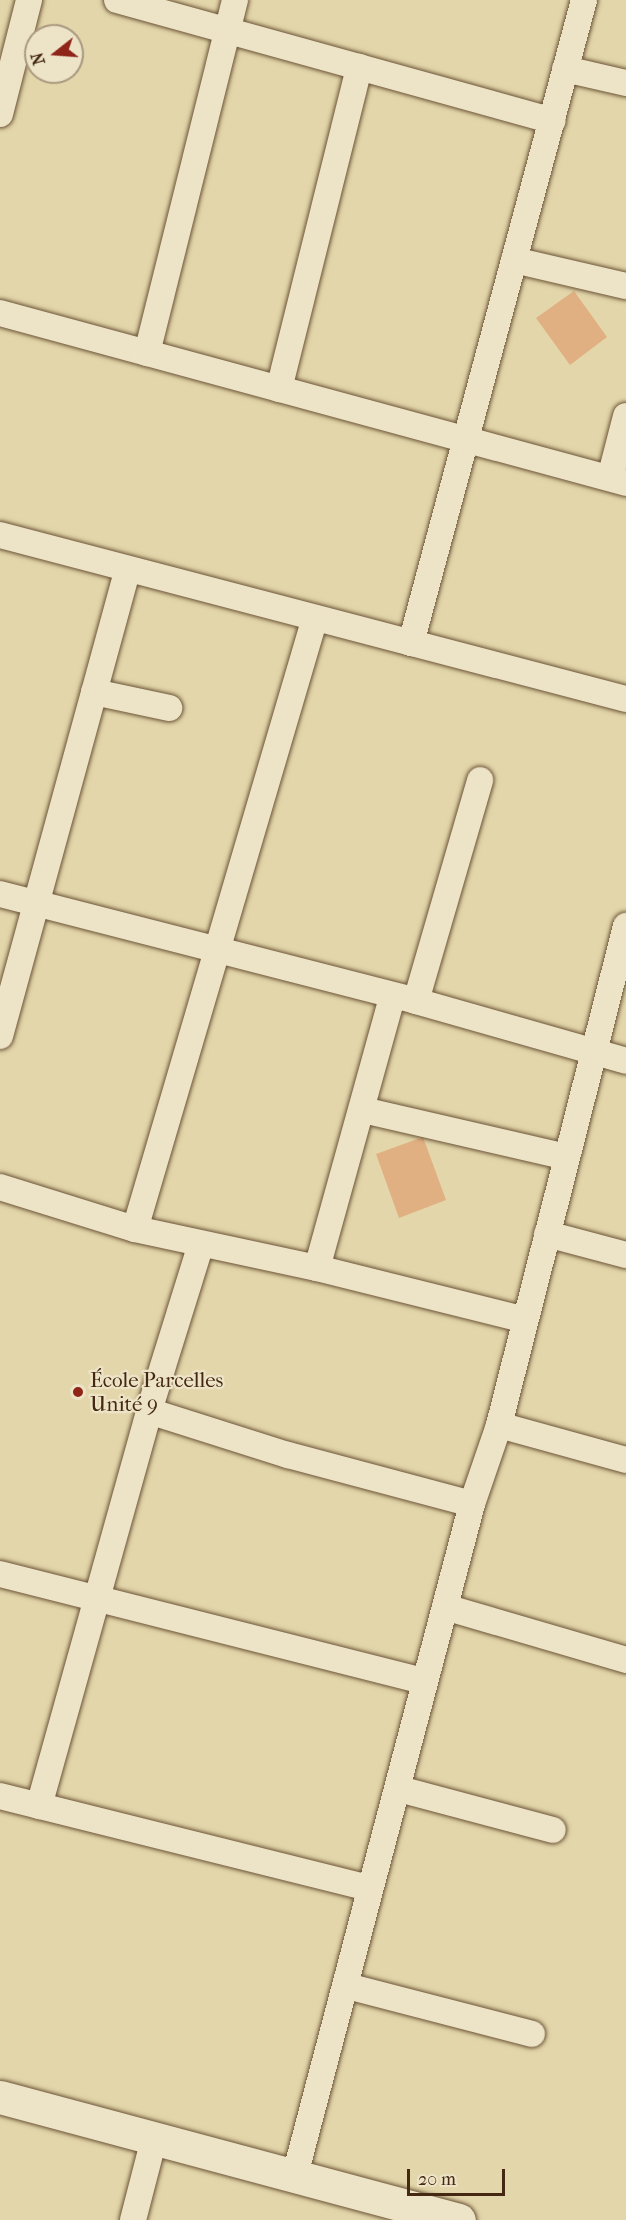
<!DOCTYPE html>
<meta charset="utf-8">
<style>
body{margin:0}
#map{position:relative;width:626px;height:2220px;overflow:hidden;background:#e3d6aa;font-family:"IM FELL French Canon",serif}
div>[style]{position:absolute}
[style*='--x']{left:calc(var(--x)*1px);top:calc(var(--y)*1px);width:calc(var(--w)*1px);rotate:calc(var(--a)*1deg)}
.building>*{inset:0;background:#e1b082}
.roads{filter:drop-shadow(0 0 2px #6c5437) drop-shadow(0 0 2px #6c5437)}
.street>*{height:26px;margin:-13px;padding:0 13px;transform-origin:13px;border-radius:13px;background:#ede4c8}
.secondary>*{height:33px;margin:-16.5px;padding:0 16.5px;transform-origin:16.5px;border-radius:16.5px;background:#ede4c8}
.dots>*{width:16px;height:16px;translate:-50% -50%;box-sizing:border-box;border:3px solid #ede4c8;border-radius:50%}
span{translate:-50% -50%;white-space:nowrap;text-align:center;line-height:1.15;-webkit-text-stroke:4.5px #ede4c8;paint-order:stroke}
.poi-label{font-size:21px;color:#452811}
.left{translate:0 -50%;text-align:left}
.north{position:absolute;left:24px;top:24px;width:60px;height:60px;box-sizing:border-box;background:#ede4c8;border:2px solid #aa997f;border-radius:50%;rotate:253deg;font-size:16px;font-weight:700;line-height:24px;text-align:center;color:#452811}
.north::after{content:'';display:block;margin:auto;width:21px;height:27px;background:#8f2418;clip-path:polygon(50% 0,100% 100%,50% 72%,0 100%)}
.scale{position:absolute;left:407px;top:2169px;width:98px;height:27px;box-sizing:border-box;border:3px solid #452811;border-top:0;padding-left:8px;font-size:18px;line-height:21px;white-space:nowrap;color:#452811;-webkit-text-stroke:4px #ede4c8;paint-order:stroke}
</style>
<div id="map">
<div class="building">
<i style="clip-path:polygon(574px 291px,607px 337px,570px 365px,536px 318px)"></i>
<i style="clip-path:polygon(423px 1137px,446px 1200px,399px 1218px,376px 1154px)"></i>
</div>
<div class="roads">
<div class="street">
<i style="--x:117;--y:0;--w:452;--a:15.5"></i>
<i style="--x:565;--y:69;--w:63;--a:12.9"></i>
<i style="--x:0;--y:114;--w:118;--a:-75.7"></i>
<i style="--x:514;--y:260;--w:115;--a:13.1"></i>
<i style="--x:0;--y:313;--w:649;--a:15.19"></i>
<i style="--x:147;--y:353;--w:364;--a:-76"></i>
<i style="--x:279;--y:389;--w:332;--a:-76"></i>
<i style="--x:610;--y:478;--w:64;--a:-75.5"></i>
<i style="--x:0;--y:535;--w:647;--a:14.68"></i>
<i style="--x:411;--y:643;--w:666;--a:-74.94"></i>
<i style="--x:94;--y:692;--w:77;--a:12"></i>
<i style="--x:0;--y:894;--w:430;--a:14.4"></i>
<i style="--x:416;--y:1001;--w:218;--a:15.9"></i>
<i style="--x:416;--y:1001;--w:230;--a:-73.8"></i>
<i style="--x:0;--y:1036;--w:484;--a:-74.7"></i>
<i style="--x:363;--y:1110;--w:209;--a:13"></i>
<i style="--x:0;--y:1187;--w:141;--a:17.3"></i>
<i style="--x:135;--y:1229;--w:186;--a:12.1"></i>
<i style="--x:317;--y:1268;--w:214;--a:14"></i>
<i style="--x:135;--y:1229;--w:637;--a:-73.59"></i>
<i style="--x:547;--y:1234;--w:82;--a:14.9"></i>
<i style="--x:201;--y:1244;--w:175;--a:107.3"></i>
<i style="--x:149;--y:1411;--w:146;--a:17.6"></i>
<i style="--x:288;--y:1455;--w:190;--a:14.9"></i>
<i style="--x:317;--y:1268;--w:281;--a:-74.5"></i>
<i style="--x:499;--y:1425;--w:132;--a:15.4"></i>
<i style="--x:0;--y:1574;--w:437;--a:14.2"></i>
<i style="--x:445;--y:1607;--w:189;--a:16.3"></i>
<i style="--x:399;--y:1789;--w:159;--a:14.9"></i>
<i style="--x:0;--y:1796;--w:380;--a:14"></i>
<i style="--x:39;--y:1806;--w:410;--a:-74.4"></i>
<i style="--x:347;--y:1986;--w:191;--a:14.5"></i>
<i style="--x:295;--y:2175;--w:694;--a:-75.22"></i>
<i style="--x:472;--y:1504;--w:83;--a:-71.1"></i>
<i style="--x:499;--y:1425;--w:515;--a:-75.72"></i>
<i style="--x:133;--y:2220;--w:84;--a:-75.5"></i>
</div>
<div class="secondary">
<i style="--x:0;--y:2097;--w:475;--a:15"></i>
</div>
</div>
<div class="dots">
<i style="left:78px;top:1392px;background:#8f2418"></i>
</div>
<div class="poi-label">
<span class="left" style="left:90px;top:1392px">École Parcelles<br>Unité 9</span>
</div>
<div class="north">N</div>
<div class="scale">20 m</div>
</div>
